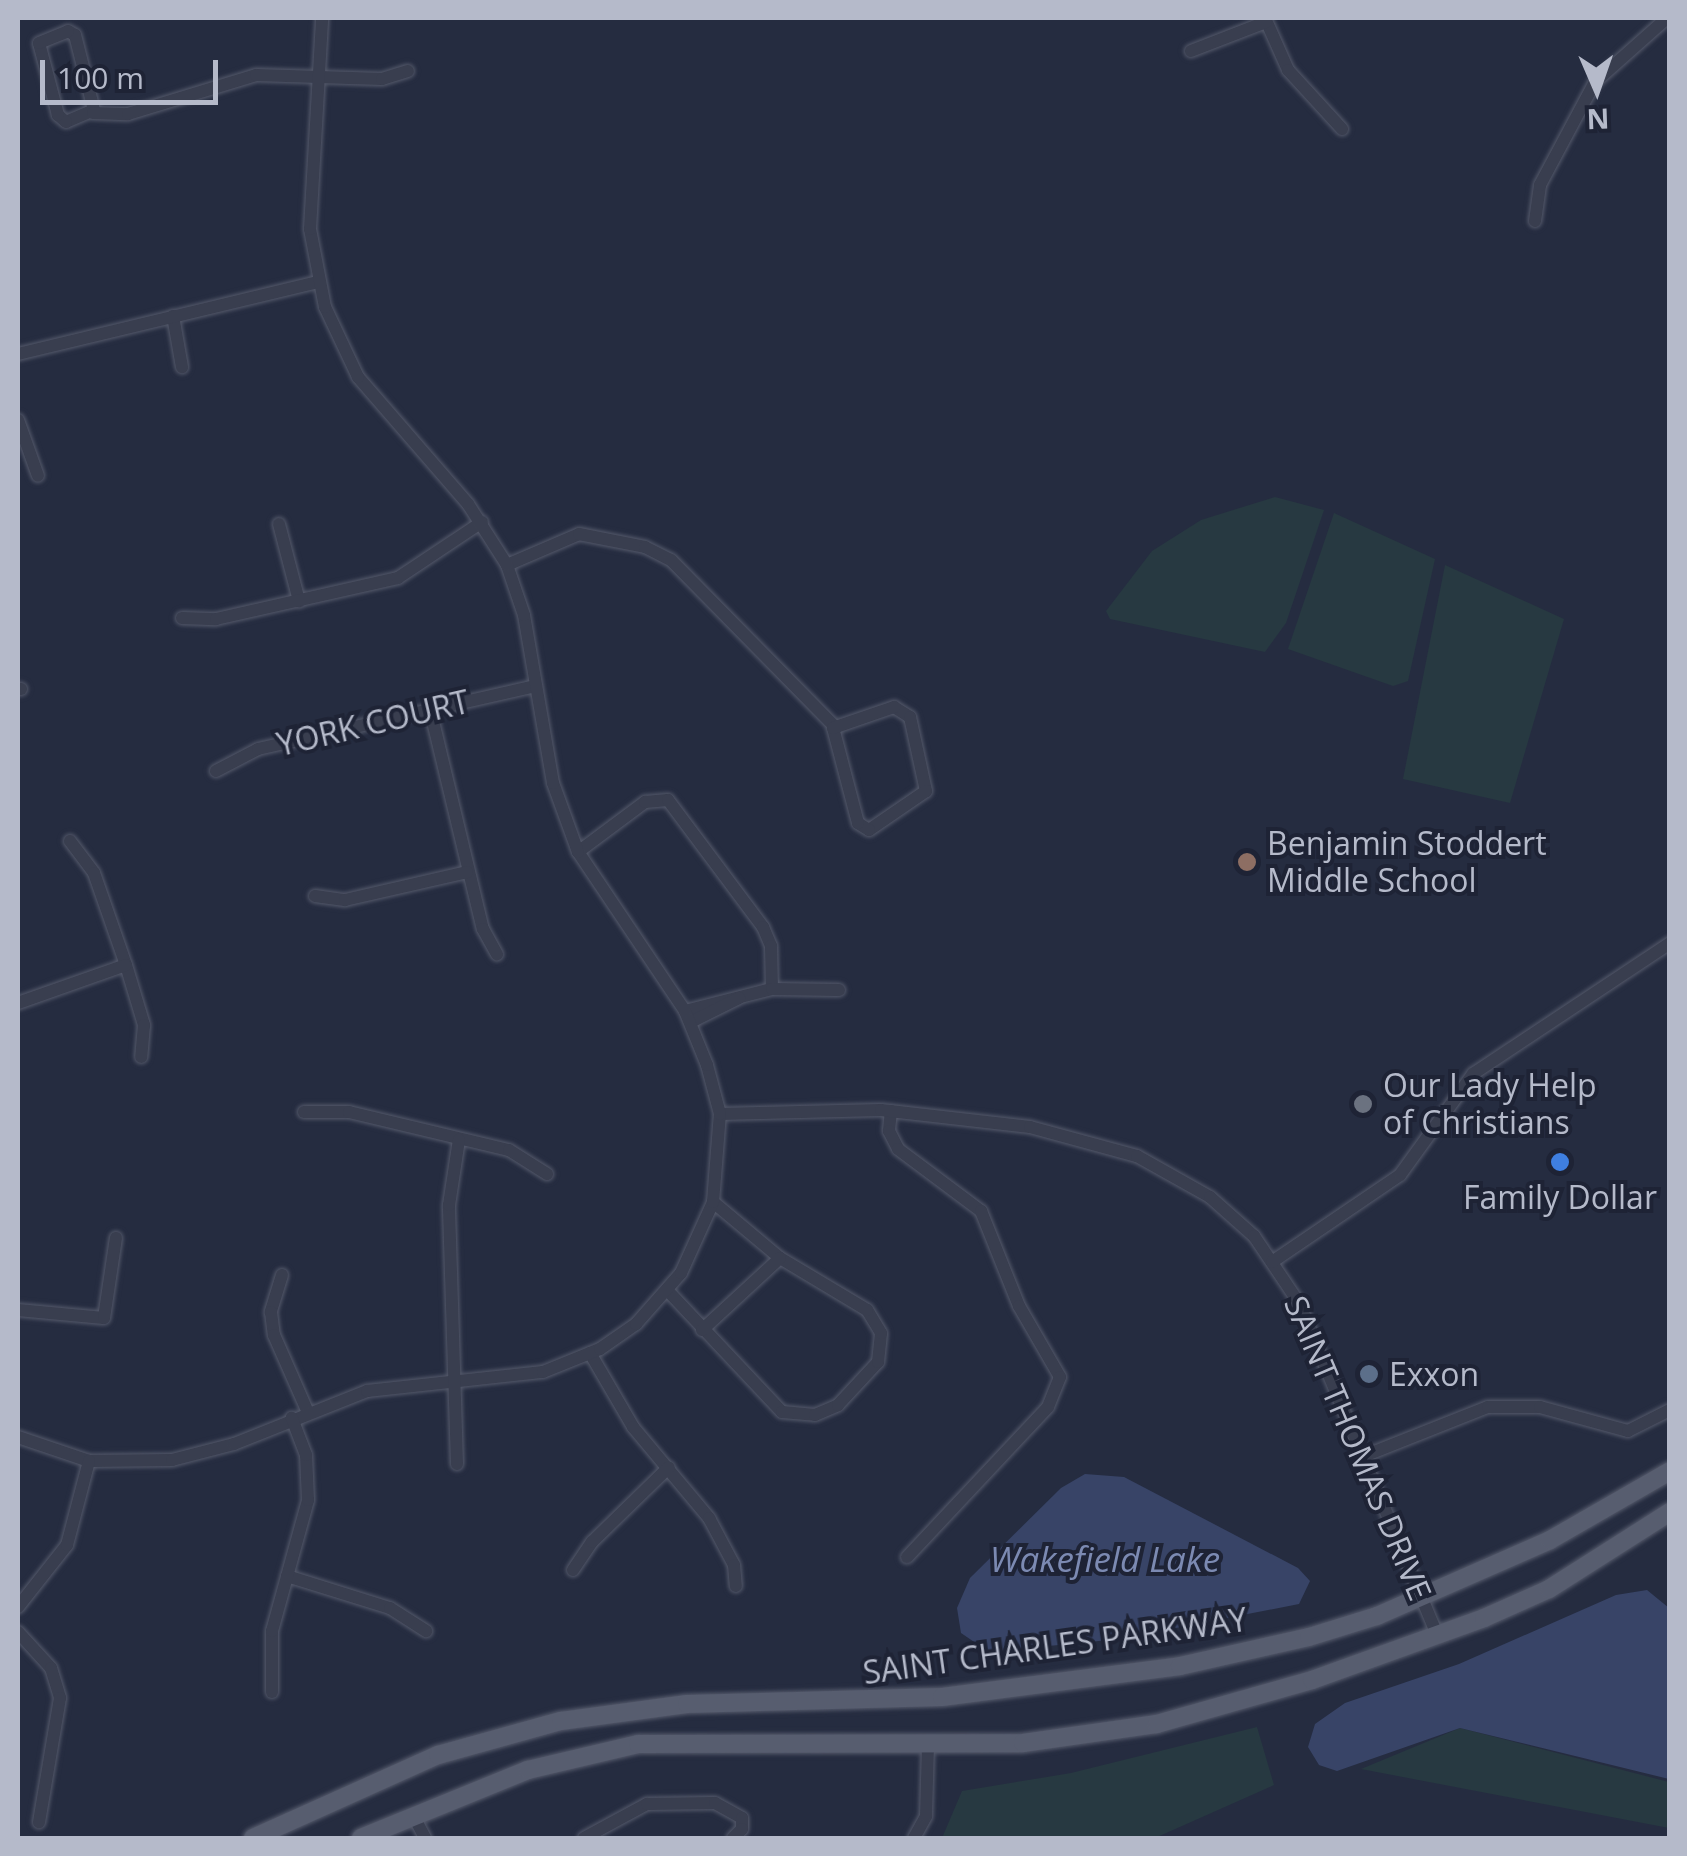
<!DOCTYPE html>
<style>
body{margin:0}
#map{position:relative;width:1687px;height:1856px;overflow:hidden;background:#252c40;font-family:"Open Sans",sans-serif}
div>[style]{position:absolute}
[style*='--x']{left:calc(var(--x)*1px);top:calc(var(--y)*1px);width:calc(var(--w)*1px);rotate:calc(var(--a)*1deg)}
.green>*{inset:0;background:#273941}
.water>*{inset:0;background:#384467}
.roads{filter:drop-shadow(0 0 2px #54596a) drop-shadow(0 0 2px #54596a)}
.minor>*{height:12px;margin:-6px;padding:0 6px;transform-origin:6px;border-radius:6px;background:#393e4f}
.major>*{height:18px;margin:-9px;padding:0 9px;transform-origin:9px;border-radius:9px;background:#575d6f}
.dots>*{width:28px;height:28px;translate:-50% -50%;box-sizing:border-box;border:5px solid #1e2335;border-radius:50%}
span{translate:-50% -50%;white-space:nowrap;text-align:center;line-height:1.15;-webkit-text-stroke:8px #1e2335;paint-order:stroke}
.street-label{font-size:32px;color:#b5baca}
.poi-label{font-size:32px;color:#b5baca}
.left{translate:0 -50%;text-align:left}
.water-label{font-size:35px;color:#7c8ab2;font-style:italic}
.frame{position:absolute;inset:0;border:20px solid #b5baca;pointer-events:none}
.north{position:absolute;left:1547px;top:40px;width:100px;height:100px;-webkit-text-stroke:8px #1e2335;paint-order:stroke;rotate:178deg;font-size:28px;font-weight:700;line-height:40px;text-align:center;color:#b5baca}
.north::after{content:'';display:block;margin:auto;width:35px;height:45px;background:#b5baca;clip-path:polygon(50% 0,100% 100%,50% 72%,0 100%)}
.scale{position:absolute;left:40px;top:60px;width:178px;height:45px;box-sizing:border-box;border:5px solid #b5baca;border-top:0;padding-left:12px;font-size:30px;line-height:35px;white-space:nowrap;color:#b5baca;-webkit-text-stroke:8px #1e2335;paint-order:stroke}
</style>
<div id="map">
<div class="green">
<i style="clip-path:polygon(1275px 497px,1324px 510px,1286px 623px,1265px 652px,1110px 619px,1106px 611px,1152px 551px,1201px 520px)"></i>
<i style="clip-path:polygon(1334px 513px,1435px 559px,1408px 681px,1393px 686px,1288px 649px)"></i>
<i style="clip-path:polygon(1445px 565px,1564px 619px,1510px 803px,1403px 779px)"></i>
<i style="clip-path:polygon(1257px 1727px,1274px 1785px,1155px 1838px,942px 1838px,962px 1791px,1071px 1773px)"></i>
<i style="clip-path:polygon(1460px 1728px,1669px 1782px,1669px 1828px,1361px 1769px)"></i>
</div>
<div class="water">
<i style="clip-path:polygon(1085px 1474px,1124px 1477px,1298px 1568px,1310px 1581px,1299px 1604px,1119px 1639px,989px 1652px,961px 1633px,957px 1608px,970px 1578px,1061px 1488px)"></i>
<i style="clip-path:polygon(1647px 1590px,1669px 1608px,1669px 1779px,1460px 1728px,1337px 1771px,1319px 1765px,1308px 1747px,1315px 1724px,1345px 1703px,1459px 1664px,1616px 1595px)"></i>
</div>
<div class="roads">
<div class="minor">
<i style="--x:1265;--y:18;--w:57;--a:66.1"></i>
<i style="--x:1288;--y:70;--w:80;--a:47.5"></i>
<i style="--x:68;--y:31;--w:8;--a:30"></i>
<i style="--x:75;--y:35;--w:77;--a:75.8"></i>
<i style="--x:94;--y:110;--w:30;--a:157"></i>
<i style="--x:66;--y:122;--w:11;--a:-139"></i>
<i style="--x:58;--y:115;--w:74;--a:-104.8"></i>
<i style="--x:39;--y:43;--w:31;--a:-22"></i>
<i style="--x:1191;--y:51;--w:80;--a:-21.1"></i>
<i style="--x:93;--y:113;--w:35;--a:2"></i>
<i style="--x:128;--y:114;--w:134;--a:-16.9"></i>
<i style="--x:256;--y:75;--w:126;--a:1.8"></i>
<i style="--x:382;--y:79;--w:27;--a:-17"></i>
<i style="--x:1535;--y:221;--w:36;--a:-82"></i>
<i style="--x:1540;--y:185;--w:117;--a:-61.9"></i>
<i style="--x:1595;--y:82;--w:96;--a:-41.6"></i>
<i style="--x:173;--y:316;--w:52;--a:80"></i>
<i style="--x:18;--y:354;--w:309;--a:-13.5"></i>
<i style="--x:18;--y:420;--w:59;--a:70.3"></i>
<i style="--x:279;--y:524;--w:80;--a:75.4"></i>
<i style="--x:507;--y:565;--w:78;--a:-23.3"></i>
<i style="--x:579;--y:534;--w:67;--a:11.1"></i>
<i style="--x:645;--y:547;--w:29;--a:27"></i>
<i style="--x:671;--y:560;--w:231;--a:45.5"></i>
<i style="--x:182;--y:618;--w:34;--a:2"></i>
<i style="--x:216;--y:619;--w:187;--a:-12.7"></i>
<i style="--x:398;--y:578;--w:101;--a:-33.7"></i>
<i style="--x:18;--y:689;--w:3;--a:0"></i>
<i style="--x:894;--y:707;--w:19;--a:32"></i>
<i style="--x:910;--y:717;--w:76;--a:77.8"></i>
<i style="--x:926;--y:791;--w:69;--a:145.6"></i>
<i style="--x:869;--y:830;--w:13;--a:-148"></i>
<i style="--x:858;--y:823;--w:98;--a:-104.7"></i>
<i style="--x:833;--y:728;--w:65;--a:-19"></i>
<i style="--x:430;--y:709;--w:226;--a:76.5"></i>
<i style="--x:483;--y:929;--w:29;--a:61"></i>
<i style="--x:216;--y:771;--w:47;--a:-27.6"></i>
<i style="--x:258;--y:749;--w:284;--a:-12.8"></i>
<i style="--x:70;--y:841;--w:40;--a:53"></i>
<i style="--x:94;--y:873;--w:97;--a:70.8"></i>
<i style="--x:126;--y:965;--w:63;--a:73.3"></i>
<i style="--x:144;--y:1025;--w:32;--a:95"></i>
<i style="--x:578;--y:852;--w:84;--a:-36.7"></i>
<i style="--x:645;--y:802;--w:23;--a:-5"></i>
<i style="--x:668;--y:800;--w:159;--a:53.2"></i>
<i style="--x:763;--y:927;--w:21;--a:67"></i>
<i style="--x:771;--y:946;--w:43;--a:88.7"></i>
<i style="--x:315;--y:896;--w:30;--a:8"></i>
<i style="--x:345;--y:900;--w:125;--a:-12.9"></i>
<i style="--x:18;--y:1003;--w:114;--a:-19.4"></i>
<i style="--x:685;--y:1011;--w:90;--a:-14.2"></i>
<i style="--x:772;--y:989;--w:67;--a:0.9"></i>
<i style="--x:691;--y:1022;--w:54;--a:-26.6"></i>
<i style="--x:891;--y:1111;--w:20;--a:96"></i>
<i style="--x:889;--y:1131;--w:20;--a:63"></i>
<i style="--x:898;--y:1149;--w:104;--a:36.8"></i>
<i style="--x:981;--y:1211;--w:102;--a:68.2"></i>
<i style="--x:1019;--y:1306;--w:82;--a:60"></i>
<i style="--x:1060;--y:1377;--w:32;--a:112"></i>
<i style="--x:1048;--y:1407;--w:206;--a:133.2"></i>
<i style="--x:304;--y:1112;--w:45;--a:0"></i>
<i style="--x:349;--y:1112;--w:164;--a:13.4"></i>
<i style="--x:509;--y:1150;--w:45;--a:32.3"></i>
<i style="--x:720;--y:1114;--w:161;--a:-1.4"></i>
<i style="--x:881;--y:1110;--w:150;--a:6.5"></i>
<i style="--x:1030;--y:1127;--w:111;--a:15.2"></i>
<i style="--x:1137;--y:1156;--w:84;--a:29.3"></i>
<i style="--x:1210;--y:1197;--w:59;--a:41.6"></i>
<i style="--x:1254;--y:1236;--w:81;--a:56.1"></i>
<i style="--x:1299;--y:1303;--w:360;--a:67.4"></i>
<i style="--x:1272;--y:1262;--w:155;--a:-34.2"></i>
<i style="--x:1400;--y:1175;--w:125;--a:-54.1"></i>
<i style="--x:1473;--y:1074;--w:237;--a:-33.6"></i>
<i style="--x:282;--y:1275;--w:39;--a:107"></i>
<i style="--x:271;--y:1312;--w:23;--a:83"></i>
<i style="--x:274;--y:1335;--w:82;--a:66.3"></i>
<i style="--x:668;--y:1291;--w:166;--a:46.7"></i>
<i style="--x:782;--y:1412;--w:33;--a:5"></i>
<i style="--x:815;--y:1415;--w:25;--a:-23"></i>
<i style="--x:838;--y:1405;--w:59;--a:-47.1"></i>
<i style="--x:878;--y:1362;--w:29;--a:-84"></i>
<i style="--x:881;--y:1333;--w:27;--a:-121"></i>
<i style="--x:867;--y:1310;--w:101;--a:-149.1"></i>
<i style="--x:780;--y:1258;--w:87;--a:-140.1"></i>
<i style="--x:18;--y:1310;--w:86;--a:5.3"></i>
<i style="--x:104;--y:1318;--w:81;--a:-81.5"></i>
<i style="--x:702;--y:1330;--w:106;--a:-42.7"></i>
<i style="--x:590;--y:1353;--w:86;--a:59.8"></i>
<i style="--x:633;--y:1427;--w:119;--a:50.1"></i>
<i style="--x:709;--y:1518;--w:53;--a:62"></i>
<i style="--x:734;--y:1565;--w:21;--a:85"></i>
<i style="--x:18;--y:1437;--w:75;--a:18.7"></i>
<i style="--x:89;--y:1461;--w:83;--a:-0.7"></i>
<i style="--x:172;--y:1460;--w:64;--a:-14.5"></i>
<i style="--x:234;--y:1444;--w:143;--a:-21.7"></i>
<i style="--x:367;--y:1391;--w:177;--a:-6.2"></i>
<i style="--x:543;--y:1372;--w:61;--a:-22"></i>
<i style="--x:600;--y:1349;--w:44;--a:-34.8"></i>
<i style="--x:636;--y:1324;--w:68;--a:-48.6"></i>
<i style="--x:681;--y:1273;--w:78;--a:-65.7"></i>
<i style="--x:713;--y:1202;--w:88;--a:-85.5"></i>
<i style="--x:720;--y:1114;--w:51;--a:-104.9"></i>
<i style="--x:707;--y:1065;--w:58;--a:-112.2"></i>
<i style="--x:685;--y:1011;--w:192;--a:-123.9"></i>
<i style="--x:578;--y:852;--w:73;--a:-109.9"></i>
<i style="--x:553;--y:783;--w:170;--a:-99.8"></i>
<i style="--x:524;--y:615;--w:53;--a:-108.8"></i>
<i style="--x:507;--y:565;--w:72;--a:-122.6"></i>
<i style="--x:468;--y:504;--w:168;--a:-130.9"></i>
<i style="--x:358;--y:377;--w:77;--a:-115.2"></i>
<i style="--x:325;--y:307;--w:79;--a:-100.9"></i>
<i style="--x:310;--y:229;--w:211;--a:-86.7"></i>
<i style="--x:1364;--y:1456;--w:133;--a:-21.6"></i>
<i style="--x:1488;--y:1407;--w:52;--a:0"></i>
<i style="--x:1540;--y:1407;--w:91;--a:15.3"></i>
<i style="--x:1628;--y:1431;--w:47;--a:-26.6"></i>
<i style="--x:457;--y:1464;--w:259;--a:-91.8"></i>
<i style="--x:449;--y:1205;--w:66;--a:-81.3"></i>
<i style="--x:573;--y:1570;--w:34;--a:-56"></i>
<i style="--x:592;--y:1542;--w:107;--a:-44.2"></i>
<i style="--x:287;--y:1576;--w:108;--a:17.3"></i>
<i style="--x:390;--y:1608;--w:43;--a:32.6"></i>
<i style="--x:18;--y:1607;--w:79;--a:-51.7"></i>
<i style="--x:67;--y:1545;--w:87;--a:-75.3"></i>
<i style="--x:18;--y:1632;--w:49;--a:47.5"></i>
<i style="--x:51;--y:1668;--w:31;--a:73"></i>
<i style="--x:60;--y:1698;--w:126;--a:99.6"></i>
<i style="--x:272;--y:1692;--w:61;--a:-90"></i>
<i style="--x:272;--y:1631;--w:136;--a:-74.6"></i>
<i style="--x:308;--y:1500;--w:45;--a:-92.5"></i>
<i style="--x:306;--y:1455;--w:40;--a:-111"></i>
<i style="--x:413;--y:1815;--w:26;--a:62"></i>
<i style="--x:584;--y:1838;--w:72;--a:-28.4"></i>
<i style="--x:647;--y:1804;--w:68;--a:-0.8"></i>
<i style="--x:715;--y:1803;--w:31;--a:29"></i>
<i style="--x:742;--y:1818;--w:11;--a:90"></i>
<i style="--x:742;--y:1829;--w:13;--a:135"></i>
<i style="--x:914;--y:1838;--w:25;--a:-61"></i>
<i style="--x:926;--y:1816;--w:71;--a:-88.4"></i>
</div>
<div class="major">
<i style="--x:253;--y:1838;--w:203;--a:-24.2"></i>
<i style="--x:438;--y:1755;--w:128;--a:-15.5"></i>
<i style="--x:561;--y:1721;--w:127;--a:-7.7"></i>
<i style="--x:687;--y:1704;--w:255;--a:-1.6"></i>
<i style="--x:942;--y:1697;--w:240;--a:-7.4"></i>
<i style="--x:1180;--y:1666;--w:132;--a:-12.7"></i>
<i style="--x:1309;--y:1637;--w:71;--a:-17.2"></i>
<i style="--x:1377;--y:1616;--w:189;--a:-23.7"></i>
<i style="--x:1550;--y:1540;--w:138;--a:-29.9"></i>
<i style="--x:361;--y:1838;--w:180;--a:-22.2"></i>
<i style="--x:528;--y:1770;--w:113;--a:-13.3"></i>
<i style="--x:638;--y:1744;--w:385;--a:-0.1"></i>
<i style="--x:1023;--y:1743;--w:135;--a:-8.1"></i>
<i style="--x:1157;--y:1724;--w:161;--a:-15.8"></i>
<i style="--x:1312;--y:1680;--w:183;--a:-19.8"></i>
<i style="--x:1484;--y:1618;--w:71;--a:-24"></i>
<i style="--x:1549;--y:1589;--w:143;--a:-32.5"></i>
</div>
</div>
<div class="dots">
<i style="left:1247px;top:862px;background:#8d6e63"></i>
<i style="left:1363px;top:1104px;background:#6b7280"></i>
<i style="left:1560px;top:1162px;background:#3f7fe0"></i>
<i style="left:1369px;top:1374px;background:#5c6f8a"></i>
</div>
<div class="street-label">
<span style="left:373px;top:723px;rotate:-13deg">YORK COURT</span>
<span style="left:1358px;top:1448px;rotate:67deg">SAINT THOMAS DRIVE</span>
<span style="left:1055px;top:1646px;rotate:-8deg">SAINT CHARLES PARKWAY</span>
</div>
<div class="poi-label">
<span class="left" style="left:1267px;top:862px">Benjamin Stoddert<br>Middle School</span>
<span class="left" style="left:1383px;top:1104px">Our Lady Help<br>of Christians</span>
<span style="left:1560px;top:1197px">Family Dollar</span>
<span class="left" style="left:1389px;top:1374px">Exxon</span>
</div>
<div class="water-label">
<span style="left:1105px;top:1559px">Wakefield Lake</span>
</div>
<div class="frame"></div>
<div class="north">N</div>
<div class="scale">100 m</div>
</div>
